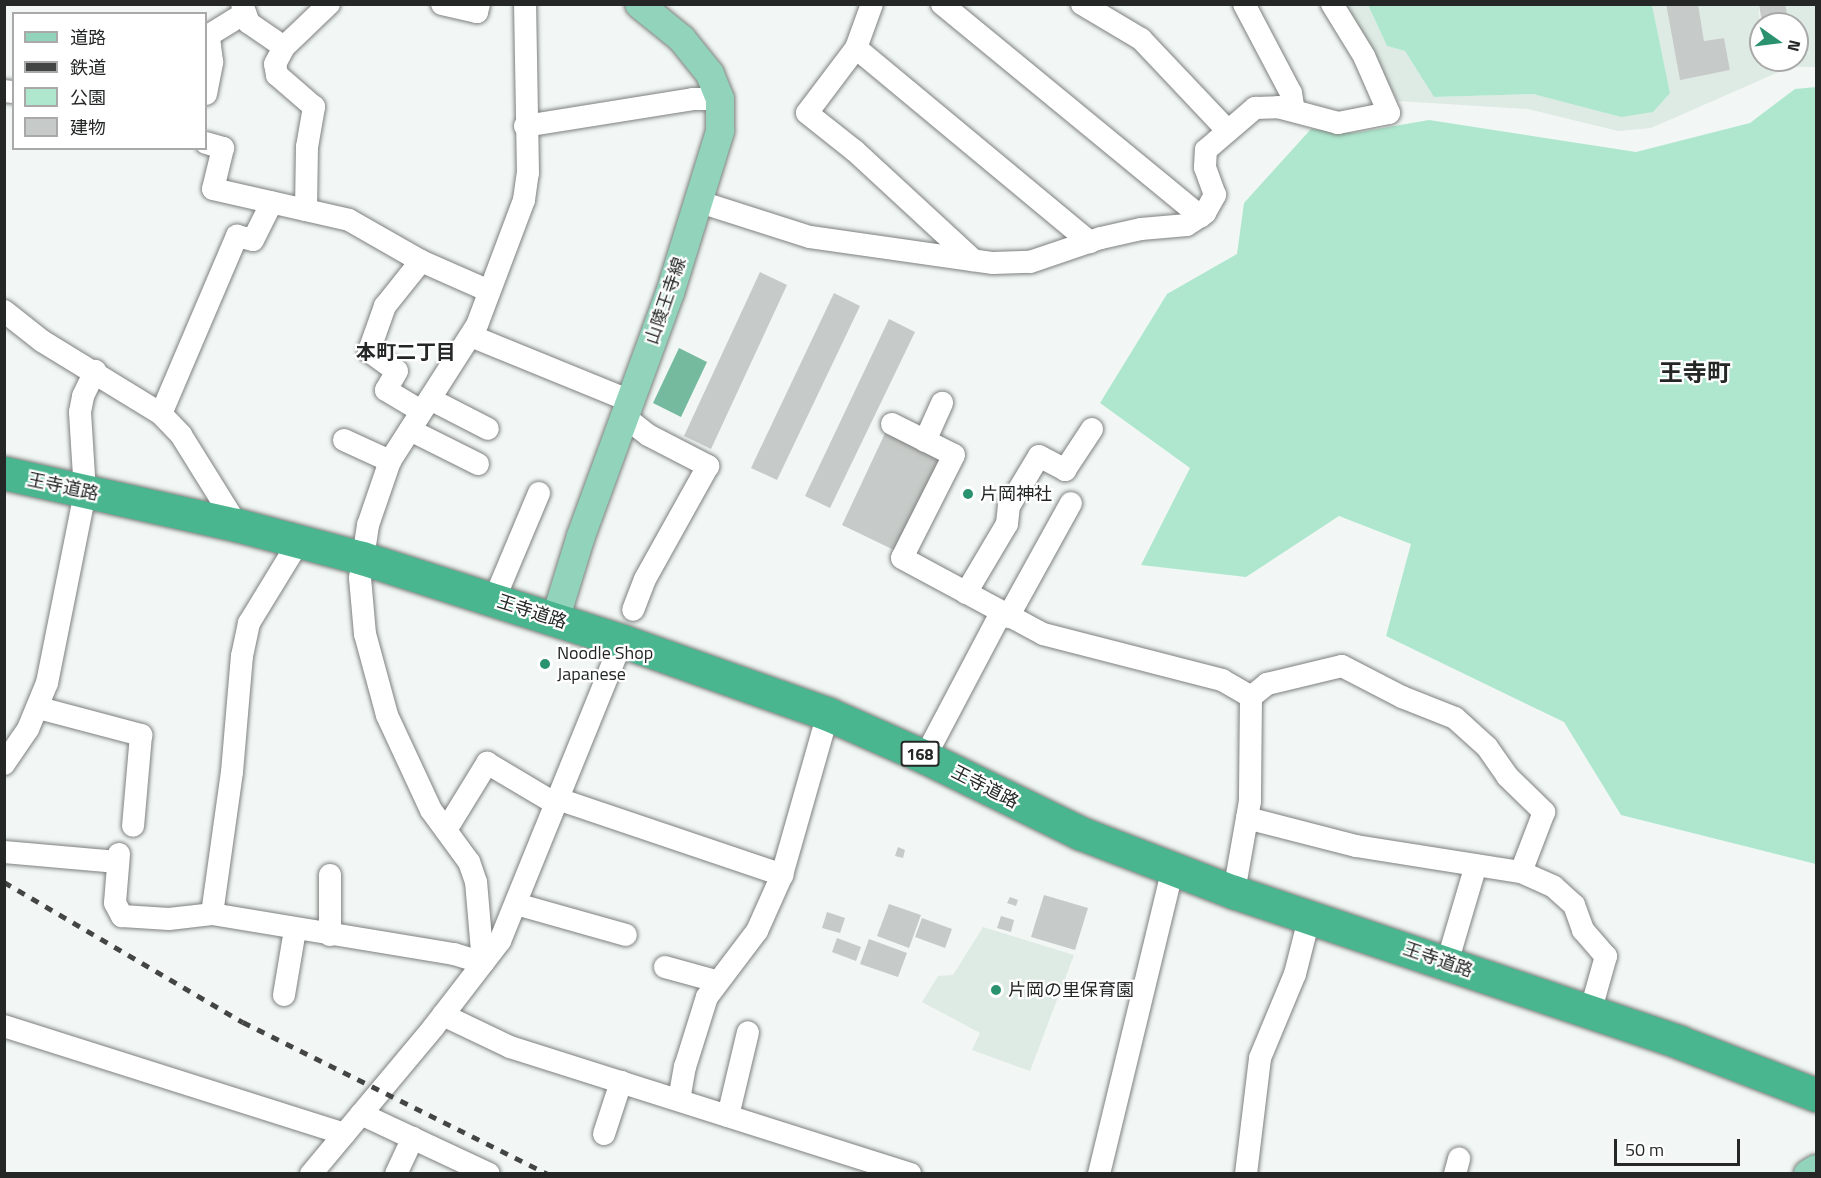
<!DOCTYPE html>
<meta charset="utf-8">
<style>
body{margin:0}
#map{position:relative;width:1821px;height:1178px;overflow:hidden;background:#f2f7f5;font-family:"Titillium Web","Noto Sans JP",sans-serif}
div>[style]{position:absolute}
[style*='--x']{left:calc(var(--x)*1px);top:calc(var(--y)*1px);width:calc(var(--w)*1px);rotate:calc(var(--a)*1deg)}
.built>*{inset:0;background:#deeae4}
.green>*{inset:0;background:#aee7ce}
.water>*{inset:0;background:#75ba9e}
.building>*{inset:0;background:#c6cac8}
.roads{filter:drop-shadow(0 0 2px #7d807f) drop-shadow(0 0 2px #7d807f)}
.minor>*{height:22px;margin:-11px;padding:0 11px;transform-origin:11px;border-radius:11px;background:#fff}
.major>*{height:28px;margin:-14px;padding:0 14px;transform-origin:14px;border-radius:14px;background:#92d3bc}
.highway>*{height:33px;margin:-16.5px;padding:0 16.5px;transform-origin:16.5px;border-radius:16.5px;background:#4ab68f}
.rail>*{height:4.5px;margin-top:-2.25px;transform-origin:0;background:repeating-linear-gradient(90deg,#434544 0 8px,transparent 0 16px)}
.dots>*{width:16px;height:16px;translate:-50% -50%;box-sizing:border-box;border:3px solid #fff;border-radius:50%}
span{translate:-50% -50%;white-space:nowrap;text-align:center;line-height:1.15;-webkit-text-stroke:4.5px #fff;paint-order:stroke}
.shield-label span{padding:2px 4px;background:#fff;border:2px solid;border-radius:4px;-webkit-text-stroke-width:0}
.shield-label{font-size:16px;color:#252726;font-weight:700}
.street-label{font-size:18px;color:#252726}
.poi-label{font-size:18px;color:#252726}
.left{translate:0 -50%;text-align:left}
.neighbourhood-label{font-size:20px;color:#252726;font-weight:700}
.district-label{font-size:24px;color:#252726;font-weight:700}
.frame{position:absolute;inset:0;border:6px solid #252726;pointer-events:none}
.legend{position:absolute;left:12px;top:12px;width:195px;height:138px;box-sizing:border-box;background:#fff;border:2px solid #a8a9a8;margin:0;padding:8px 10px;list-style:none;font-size:18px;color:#252726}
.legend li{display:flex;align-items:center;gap:12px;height:30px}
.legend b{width:30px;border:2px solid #a8a9a8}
.north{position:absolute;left:1749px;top:12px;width:60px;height:60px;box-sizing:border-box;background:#fff;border:2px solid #a8a9a8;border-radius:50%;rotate:104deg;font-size:16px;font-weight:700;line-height:24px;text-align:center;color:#252726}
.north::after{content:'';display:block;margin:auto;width:21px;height:27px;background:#2b926f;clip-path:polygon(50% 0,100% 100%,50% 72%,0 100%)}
.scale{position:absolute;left:1614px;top:1139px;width:126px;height:27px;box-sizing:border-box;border:3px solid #252726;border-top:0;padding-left:8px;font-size:18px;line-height:21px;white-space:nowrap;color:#252726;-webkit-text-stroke:4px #fff;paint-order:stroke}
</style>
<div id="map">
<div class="built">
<i style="clip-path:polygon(1344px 5px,1368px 5px,1387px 46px,1405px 51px,1434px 97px,1533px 94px,1621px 117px,1670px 93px,1652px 5px,1666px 5px,1680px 79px,1730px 70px,1724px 38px,1704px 41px,1698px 5px,1759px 5px,1761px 60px,1797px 60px,1797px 24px,1789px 24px,1785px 5px,1816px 5px,1816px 67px,1790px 67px,1651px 128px,1618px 131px,1528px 109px,1398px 101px)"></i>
<i style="clip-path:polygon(983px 927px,1074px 955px,1030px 1071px,972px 1050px,980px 1033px,922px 1002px,938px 976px,953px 975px)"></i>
</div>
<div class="green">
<i style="clip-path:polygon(1368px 5px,1652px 5px,1670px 93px,1653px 112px,1621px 117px,1533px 94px,1434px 97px,1405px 51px,1387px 46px)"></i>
<i style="clip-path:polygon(1816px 87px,1816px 864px,1621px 815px,1564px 722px,1386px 636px,1411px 544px,1339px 516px,1246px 577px,1141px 565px,1190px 468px,1100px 403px,1167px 294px,1237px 254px,1244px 203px,1311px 129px,1354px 133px,1429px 120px,1636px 152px,1750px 123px,1795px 89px)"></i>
</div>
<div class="water">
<i style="clip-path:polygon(679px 348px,707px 362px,681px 417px,653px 403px)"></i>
</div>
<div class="building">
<i style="clip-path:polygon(1666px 4px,1698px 4px,1704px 41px,1724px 38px,1730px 70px,1680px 80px)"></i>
<i style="clip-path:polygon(1759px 4px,1785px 4px,1789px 24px,1762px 24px)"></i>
<i style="clip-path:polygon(760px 272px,787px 285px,711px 449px,684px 436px)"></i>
<i style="clip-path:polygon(834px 293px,860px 306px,777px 480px,751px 468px)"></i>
<i style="clip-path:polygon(889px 319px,915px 332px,830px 508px,805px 496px)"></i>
<i style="clip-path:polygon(887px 429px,941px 455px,896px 551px,842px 525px)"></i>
<i style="clip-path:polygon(898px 847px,905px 850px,903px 858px,895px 856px)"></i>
<i style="clip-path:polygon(1044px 895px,1088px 908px,1075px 950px,1031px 937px)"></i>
<i style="clip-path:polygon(1010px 897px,1018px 900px,1016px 906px,1007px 903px)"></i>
<i style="clip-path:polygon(889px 904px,921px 915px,909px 948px,877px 936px)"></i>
<i style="clip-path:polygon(827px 912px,845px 918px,840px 933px,822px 928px)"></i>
<i style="clip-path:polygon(1001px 916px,1014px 920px,1011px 932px,997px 928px)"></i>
<i style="clip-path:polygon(922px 918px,952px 929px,945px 948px,915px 937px)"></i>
<i style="clip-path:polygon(837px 938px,861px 947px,856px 961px,832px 952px)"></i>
<i style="clip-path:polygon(869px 939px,907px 953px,898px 977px,860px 964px)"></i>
</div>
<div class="roads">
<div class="minor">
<i style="--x:242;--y:4;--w:20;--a:70"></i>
<i style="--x:249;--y:23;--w:42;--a:34.4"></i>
<i style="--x:442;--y:4;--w:36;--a:13"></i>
<i style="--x:477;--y:12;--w:8;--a:-76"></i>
<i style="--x:872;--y:4;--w:47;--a:110"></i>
<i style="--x:856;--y:48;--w:81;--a:127"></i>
<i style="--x:807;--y:113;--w:61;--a:38.4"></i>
<i style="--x:855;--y:151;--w:161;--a:42.7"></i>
<i style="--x:942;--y:4;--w:335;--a:39.4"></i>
<i style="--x:1082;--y:4;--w:69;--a:30.7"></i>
<i style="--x:1141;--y:39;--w:124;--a:46.6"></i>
<i style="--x:1244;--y:4;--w:101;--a:62.2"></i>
<i style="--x:1291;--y:93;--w:18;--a:81"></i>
<i style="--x:206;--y:37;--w:46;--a:-31.6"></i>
<i style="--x:856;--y:48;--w:304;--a:39.7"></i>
<i style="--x:4;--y:91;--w:10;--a:6"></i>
<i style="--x:206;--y:94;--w:33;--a:-79"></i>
<i style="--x:212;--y:62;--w:26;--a:-97"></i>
<i style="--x:525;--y:126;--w:170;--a:-9.1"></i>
<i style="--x:693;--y:99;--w:27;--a:0"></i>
<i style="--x:206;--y:143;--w:18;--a:16"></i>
<i style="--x:223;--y:148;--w:42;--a:103.7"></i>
<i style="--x:213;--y:189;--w:139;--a:12.8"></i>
<i style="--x:349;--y:220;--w:83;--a:29.7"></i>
<i style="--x:421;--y:261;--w:74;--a:23.8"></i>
<i style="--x:700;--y:202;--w:115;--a:17.7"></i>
<i style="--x:810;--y:237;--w:185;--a:8.1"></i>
<i style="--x:993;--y:263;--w:37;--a:-2"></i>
<i style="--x:1030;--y:262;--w:75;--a:-18.7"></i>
<i style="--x:1101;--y:238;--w:41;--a:-12.7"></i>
<i style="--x:1141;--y:229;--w:46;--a:-5"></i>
<i style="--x:1187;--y:225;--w:22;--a:-34"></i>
<i style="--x:1205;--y:213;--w:21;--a:-61"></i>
<i style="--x:1215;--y:195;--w:30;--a:-110"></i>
<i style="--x:1205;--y:167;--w:17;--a:-87"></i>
<i style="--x:1206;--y:150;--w:65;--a:-40.6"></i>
<i style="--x:1255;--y:108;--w:23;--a:-2"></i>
<i style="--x:1278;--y:107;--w:62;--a:14.9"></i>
<i style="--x:1338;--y:123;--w:52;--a:-11.1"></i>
<i style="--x:1389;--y:113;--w:62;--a:-113.7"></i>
<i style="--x:1364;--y:56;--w:61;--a:-121.6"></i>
<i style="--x:306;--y:210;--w:63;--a:-89.1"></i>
<i style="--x:307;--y:147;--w:41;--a:-80.1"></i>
<i style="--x:314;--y:107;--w:49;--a:-139.1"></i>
<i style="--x:277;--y:75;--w:11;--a:-100"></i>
<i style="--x:275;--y:64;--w:19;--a:-62"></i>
<i style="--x:284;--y:47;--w:62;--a:-43.7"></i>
<i style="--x:421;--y:261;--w:58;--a:128.7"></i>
<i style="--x:385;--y:306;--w:48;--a:109.6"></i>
<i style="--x:369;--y:351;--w:34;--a:36"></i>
<i style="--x:397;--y:371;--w:22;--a:120"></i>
<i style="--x:386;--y:390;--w:41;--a:31"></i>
<i style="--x:4;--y:311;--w:48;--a:38.3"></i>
<i style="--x:42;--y:341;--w:140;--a:31.5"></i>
<i style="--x:161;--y:414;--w:29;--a:46"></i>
<i style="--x:181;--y:435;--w:106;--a:58.1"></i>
<i style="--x:471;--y:336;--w:172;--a:22.2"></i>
<i style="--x:430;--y:399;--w:65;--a:27.3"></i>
<i style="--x:161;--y:414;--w:194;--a:-66.9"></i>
<i style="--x:237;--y:236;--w:16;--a:14"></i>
<i style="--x:253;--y:240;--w:42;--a:-63.4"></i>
<i style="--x:625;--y:417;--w:29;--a:38"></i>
<i style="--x:648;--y:435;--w:68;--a:27.3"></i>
<i style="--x:708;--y:466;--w:129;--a:119.1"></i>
<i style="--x:645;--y:579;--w:33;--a:111"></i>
<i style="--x:892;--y:424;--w:69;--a:26.6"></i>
<i style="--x:954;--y:455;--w:115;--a:116.8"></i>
<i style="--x:902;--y:558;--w:160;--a:28.3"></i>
<i style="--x:1043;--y:634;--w:185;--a:14.4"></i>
<i style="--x:1222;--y:680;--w:34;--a:30"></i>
<i style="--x:1251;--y:697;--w:104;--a:90.6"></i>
<i style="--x:1250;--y:801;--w:92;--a:100"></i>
<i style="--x:410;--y:430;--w:76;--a:26.6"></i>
<i style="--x:344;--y:440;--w:51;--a:24.5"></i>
<i style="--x:925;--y:441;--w:42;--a:-65.9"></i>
<i style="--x:966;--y:593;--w:80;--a:-59.3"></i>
<i style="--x:1007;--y:524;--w:18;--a:-84"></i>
<i style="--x:1009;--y:506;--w:58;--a:-59"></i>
<i style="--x:1039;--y:456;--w:30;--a:28"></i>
<i style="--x:1065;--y:470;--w:49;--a:-56.6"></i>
<i style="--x:494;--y:600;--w:116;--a:-67.2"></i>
<i style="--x:1008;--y:617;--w:130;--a:-61.1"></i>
<i style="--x:1251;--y:697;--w:21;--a:-39"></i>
<i style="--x:1267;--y:684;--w:77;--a:-13.5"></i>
<i style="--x:1342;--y:666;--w:68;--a:27.3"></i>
<i style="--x:1402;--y:697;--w:57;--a:21.6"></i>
<i style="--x:1455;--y:718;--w:43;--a:42.2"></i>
<i style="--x:1487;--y:747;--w:35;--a:55"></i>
<i style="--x:1507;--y:776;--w:52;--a:44.2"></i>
<i style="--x:1544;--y:812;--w:64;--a:111"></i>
<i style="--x:39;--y:708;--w:106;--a:14.8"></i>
<i style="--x:141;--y:735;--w:91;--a:95"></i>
<i style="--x:925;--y:757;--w:163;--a:-62.2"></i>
<i style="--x:4;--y:764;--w:42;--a:-55.6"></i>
<i style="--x:28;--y:729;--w:50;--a:-67.6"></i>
<i style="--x:47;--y:683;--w:195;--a:-78.7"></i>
<i style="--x:85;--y:492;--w:80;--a:-93.6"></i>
<i style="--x:80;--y:412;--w:16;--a:-79"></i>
<i style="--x:83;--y:396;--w:28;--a:-64"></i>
<i style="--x:558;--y:799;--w:237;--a:18.7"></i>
<i style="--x:1247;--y:818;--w:113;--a:14.4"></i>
<i style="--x:1356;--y:846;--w:167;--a:9"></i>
<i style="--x:1521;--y:872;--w:36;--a:24"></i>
<i style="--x:1554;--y:887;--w:27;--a:42"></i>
<i style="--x:1574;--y:905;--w:27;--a:70"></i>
<i style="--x:1583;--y:930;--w:35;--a:49"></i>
<i style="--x:1606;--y:956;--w:59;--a:105.7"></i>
<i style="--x:446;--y:830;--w:79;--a:-58.5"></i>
<i style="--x:487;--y:763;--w:80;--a:30.7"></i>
<i style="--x:4;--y:852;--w:114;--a:5"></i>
<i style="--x:119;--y:854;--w:49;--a:94.7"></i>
<i style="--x:115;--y:903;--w:15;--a:62"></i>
<i style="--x:122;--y:916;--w:47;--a:3.7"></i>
<i style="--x:169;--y:919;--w:43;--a:-6.6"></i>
<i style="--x:212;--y:914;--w:245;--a:9.4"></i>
<i style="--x:454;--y:954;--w:30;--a:17"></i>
<i style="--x:483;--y:963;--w:81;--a:-94.9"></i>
<i style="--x:476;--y:882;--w:21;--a:-109"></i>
<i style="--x:469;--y:862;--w:64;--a:-126.2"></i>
<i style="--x:431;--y:810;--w:105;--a:-114.9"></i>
<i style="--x:387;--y:715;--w:84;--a:-105.2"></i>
<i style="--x:365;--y:634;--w:56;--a:-95.1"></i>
<i style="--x:360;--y:578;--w:54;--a:-81.4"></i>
<i style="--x:368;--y:525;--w:68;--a:-71"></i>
<i style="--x:390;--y:461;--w:161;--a:-57.4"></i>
<i style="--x:477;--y:325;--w:134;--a:-69.4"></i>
<i style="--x:524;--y:200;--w:27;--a:-82"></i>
<i style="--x:528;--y:173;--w:169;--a:-91"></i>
<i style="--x:516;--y:904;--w:114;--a:15.7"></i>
<i style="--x:212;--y:914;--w:143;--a:-82"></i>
<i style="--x:232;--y:772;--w:116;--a:-85.1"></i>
<i style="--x:242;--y:656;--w:34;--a:-78"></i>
<i style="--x:249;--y:623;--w:96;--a:-58.6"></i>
<i style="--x:330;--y:935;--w:60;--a:-90"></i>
<i style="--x:1447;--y:963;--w:102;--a:-73.5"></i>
<i style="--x:665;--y:967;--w:53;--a:15.4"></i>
<i style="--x:284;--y:995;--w:66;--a:-80.4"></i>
<i style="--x:443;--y:1015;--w:74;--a:25.5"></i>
<i style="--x:510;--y:1047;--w:420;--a:17.6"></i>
<i style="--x:4;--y:1026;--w:357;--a:17.6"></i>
<i style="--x:679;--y:1100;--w:34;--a:-80"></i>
<i style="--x:685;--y:1067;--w:73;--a:-72.6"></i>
<i style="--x:707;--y:997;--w:83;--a:-52.9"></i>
<i style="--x:757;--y:931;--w:61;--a:-65.9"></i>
<i style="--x:782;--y:875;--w:167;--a:-74.1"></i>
<i style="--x:361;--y:1114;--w:141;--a:25.1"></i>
<i style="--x:728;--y:1116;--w:86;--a:-76.6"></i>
<i style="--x:604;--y:1134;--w:55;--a:-71.9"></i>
<i style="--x:311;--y:1174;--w:190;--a:-50.1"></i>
<i style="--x:433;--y:1028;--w:110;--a:-52.4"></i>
<i style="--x:500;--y:941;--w:324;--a:-67.9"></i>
<i style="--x:396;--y:1174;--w:40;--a:-65"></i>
<i style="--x:1099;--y:1174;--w:316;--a:-76.4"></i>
<i style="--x:1246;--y:1174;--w:117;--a:-83.1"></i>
<i style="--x:1260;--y:1058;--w:91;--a:-67.4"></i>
<i style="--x:1295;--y:974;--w:61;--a:-75.7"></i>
<i style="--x:1455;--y:1174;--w:16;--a:-75"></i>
</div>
<div class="major">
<i style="--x:555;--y:620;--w:88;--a:-72.8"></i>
<i style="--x:581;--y:536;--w:259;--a:-69.9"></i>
<i style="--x:670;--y:293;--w:170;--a:-72.8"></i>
<i style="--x:720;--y:131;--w:32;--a:-90"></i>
<i style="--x:720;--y:99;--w:27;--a:-112"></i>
<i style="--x:710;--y:74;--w:45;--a:-128.7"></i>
<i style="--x:682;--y:39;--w:55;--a:-140.9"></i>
<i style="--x:1808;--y:1174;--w:9;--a:-32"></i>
</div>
<div class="highway">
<i style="--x:4;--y:473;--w:239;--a:12.6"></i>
<i style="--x:237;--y:525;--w:129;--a:14.8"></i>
<i style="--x:362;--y:558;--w:273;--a:17.7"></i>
<i style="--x:622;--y:641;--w:219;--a:19.5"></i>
<i style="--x:828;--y:714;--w:106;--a:23.9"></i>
<i style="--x:925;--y:757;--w:173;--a:26.1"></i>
<i style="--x:1080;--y:833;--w:165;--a:21"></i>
<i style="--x:1234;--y:892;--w:470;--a:18.6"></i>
<i style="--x:1679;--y:1042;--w:147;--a:21.1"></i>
</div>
</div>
<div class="rail">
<i style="--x:4;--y:882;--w:277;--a:30.4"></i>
<i style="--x:243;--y:1022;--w:341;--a:26.5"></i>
</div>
<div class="dots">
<i style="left:968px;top:494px;background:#2b926f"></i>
<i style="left:545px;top:664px;background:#2b926f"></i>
<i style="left:996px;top:990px;background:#2b926f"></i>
</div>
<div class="shield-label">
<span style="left:920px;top:754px">168</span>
</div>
<div class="street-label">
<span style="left:666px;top:301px;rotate:-71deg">山陵王寺線</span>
<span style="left:63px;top:487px;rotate:12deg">王寺道路</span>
<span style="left:532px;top:612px;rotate:18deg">王寺道路</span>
<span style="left:985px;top:787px;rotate:27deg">王寺道路</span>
<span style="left:1438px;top:960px;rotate:19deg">王寺道路</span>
</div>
<div class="poi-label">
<span class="left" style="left:980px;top:494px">片岡神社</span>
<span class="left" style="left:557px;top:664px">Noodle Shop<br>Japanese</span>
<span class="left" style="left:1008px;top:990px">片岡の里保育園</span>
</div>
<div class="neighbourhood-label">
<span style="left:406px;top:351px">本町二丁目</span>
</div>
<div class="district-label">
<span style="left:1695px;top:373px">王寺町</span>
</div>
<div class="frame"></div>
<ul class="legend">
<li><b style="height:8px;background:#92d3bc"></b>道路</li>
<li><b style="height:8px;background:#434544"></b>鉄道</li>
<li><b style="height:16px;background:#aee7ce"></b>公園</li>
<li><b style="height:16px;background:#c6cac8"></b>建物</li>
</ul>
<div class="north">N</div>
<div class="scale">50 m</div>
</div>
